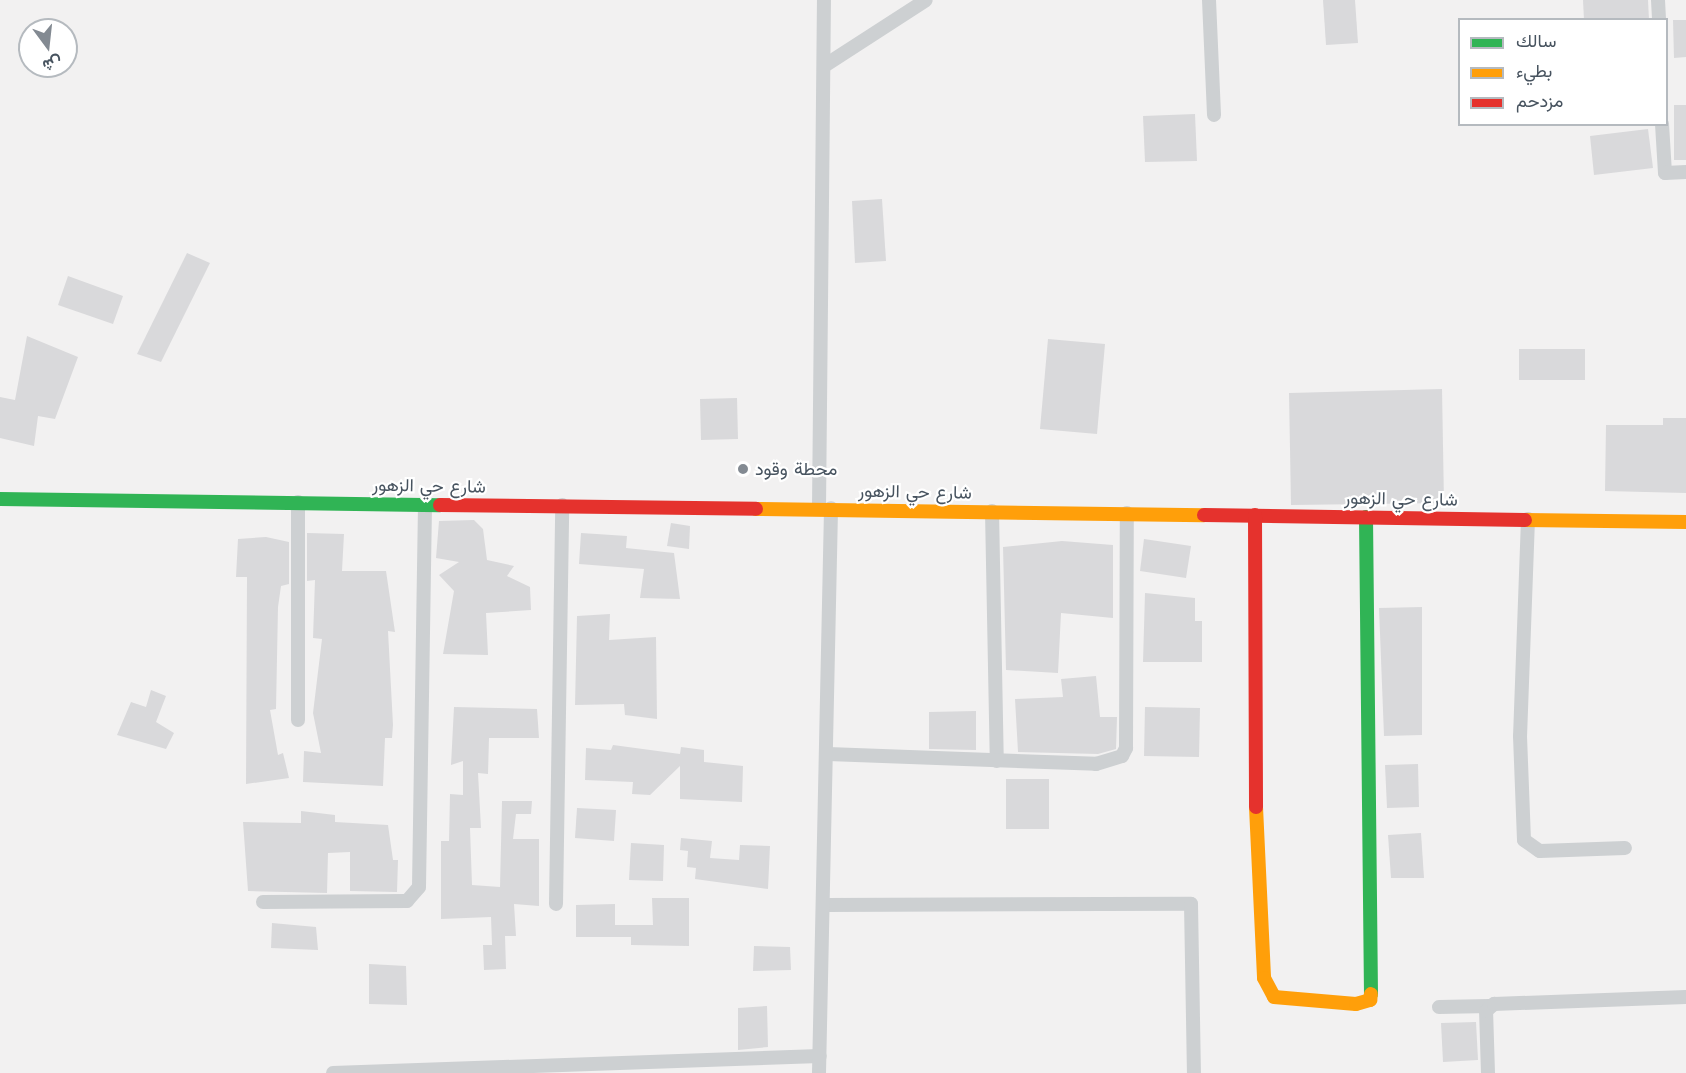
<!DOCTYPE html>
<meta charset="utf-8">
<style>
body{margin:0}
#map{position:relative;width:1686px;height:1073px;overflow:hidden;background:#f2f1f1;font-family:"Work Sans",Vazirmatn,sans-serif}
div>[style]{position:absolute}
[style*='--x']{left:calc(var(--x)*1px);top:calc(var(--y)*1px);width:calc(var(--w)*1px);rotate:calc(var(--a)*1deg)}
.building>*{inset:0;background:#d9d9db}
.street>*{height:14px;margin:-7px;padding:0 7px;transform-origin:7px;border-radius:7px;background:#cdd0d2}
.fast>*{height:14px;margin:-7px;padding:0 7px;transform-origin:7px;border-radius:7px;background:#30b455}
.slow>*{height:14px;margin:-7px;padding:0 7px;transform-origin:7px;border-radius:7px;background:#ff9f0a}
.jam>*{height:14px;margin:-7px;padding:0 7px;transform-origin:7px;border-radius:7px;background:#e5322d}
.dots>*{width:16px;height:16px;translate:-50% -50%;box-sizing:border-box;border:3px solid #fff;border-radius:50%}
span{translate:-50% -50%;white-space:nowrap;text-align:center;line-height:1.15;-webkit-text-stroke:4.5px #fff;paint-order:stroke}
.poi-label{font-size:18px;color:#47535f}
.left{translate:0 -50%;text-align:left}
.street-label{font-size:18px;color:#47535f}
.legend{position:absolute;left:1458px;top:18px;width:210px;height:108px;box-sizing:border-box;background:#fff;border:2px solid #b5babf;margin:0;padding:8px 10px;list-style:none;font-size:18px;color:#47535f}
.legend li{display:flex;align-items:center;gap:12px;height:30px}
.legend b{width:30px;border:2px solid #b5babf}
.north{position:absolute;left:18px;top:18px;width:60px;height:60px;box-sizing:border-box;background:#fff;border:2px solid #b5babf;border-radius:50%;rotate:165deg;font-size:16px;font-weight:700;line-height:24px;text-align:center;color:#47535f}
.north::after{content:'';display:block;margin:auto;width:21px;height:27px;background:#838a92;clip-path:polygon(50% 0,100% 100%,50% 72%,0 100%)}
</style>
<div id="map">
<div class="building">
<i style="clip-path:polygon(1323px 0,1355px 0,1358px 43px,1326px 45px)"></i>
<i style="clip-path:polygon(1583px 0,1648px 0,1649px 20px,1584px 20px)"></i>
<i style="clip-path:polygon(1673px 20px,1686px 20px,1686px 57px,1674px 58px)"></i>
<i style="clip-path:polygon(1674px 105px,1686px 105px,1686px 160px,1674px 160px)"></i>
<i style="clip-path:polygon(1195px 114px,1197px 161px,1145px 162px,1143px 116px)"></i>
<i style="clip-path:polygon(1648px 129px,1653px 168px,1594px 175px,1590px 136px)"></i>
<i style="clip-path:polygon(882px 199px,886px 261px,855px 263px,852px 201px)"></i>
<i style="clip-path:polygon(187px 253px,210px 263px,161px 362px,137px 354px)"></i>
<i style="clip-path:polygon(68px 276px,123px 296px,113px 324px,58px 305px)"></i>
<i style="clip-path:polygon(27px 336px,78px 357px,55px 419px,38px 416px,34px 446px,0 438px,0 397px,15px 400px)"></i>
<i style="clip-path:polygon(1048px 339px,1105px 344px,1097px 434px,1040px 429px)"></i>
<i style="clip-path:polygon(1519px 349px,1585px 349px,1585px 380px,1519px 380px)"></i>
<i style="clip-path:polygon(1442px 389px,1444px 503px,1291px 505px,1289px 393px)"></i>
<i style="clip-path:polygon(737px 398px,738px 439px,701px 440px,700px 399px)"></i>
<i style="clip-path:polygon(1663px 418px,1686px 418px,1686px 493px,1605px 491px,1606px 425px,1663px 425px)"></i>
<i style="clip-path:polygon(474px 520px,483px 529px,487px 560px,514px 566px,507px 576px,530px 587px,531px 610px,486px 613px,488px 655px,443px 654px,454px 591px,439px 575px,459px 562px,436px 558px,439px 521px)"></i>
<i style="clip-path:polygon(671px 523px,690px 526px,689px 549px,667px 546px)"></i>
<i style="clip-path:polygon(307px 533px,344px 534px,342px 571px,386px 571px,395px 632px,388px 631px,393px 725px,392px 738px,385px 738px,383px 786px,303px 782px,304px 751px,321px 753px,313px 713px,322px 639px,313px 638px,315px 580px,307px 581px)"></i>
<i style="clip-path:polygon(581px 533px,627px 536px,626px 548px,674px 553px,680px 599px,640px 598px,644px 569px,579px 564px)"></i>
<i style="clip-path:polygon(266px 537px,289px 542px,289px 584px,281px 586px,278px 607px,276px 709px,270px 710px,278px 755px,283px 753px,289px 778px,246px 784px,247px 577px,236px 577px,238px 539px)"></i>
<i style="clip-path:polygon(1144px 539px,1191px 546px,1186px 578px,1140px 571px)"></i>
<i style="clip-path:polygon(1062px 541px,1113px 545px,1113px 618px,1061px 613px,1058px 673px,1006px 670px,1003px 547px)"></i>
<i style="clip-path:polygon(1145px 593px,1195px 598px,1195px 621px,1202px 621px,1202px 662px,1143px 662px)"></i>
<i style="clip-path:polygon(1422px 607px,1422px 735px,1384px 736px,1379px 608px)"></i>
<i style="clip-path:polygon(610px 614px,609px 640px,656px 637px,657px 719px,625px 715px,624px 704px,575px 705px,577px 616px)"></i>
<i style="clip-path:polygon(1096px 676px,1100px 717px,1117px 717px,1116px 749px,1098px 754px,1018px 752px,1015px 699px,1063px 697px,1061px 679px)"></i>
<i style="clip-path:polygon(151px 690px,166px 696px,156px 722px,174px 733px,166px 749px,117px 735px,131px 702px,146px 707px)"></i>
<i style="clip-path:polygon(454px 707px,537px 709px,539px 738px,489px 738px,488px 774px,478px 773px,481px 828px,470px 828px,472px 885px,500px 887px,502px 801px,532px 801px,531px 814px,516px 814px,513px 839px,539px 839px,539px 906px,514px 904px,516px 936px,505px 936px,506px 969px,484px 970px,483px 945px,492px 945px,491px 917px,441px 919px,441px 841px,449px 841px,450px 794px,463px 795px,463px 761px,451px 765px)"></i>
<i style="clip-path:polygon(1145px 707px,1200px 708px,1199px 757px,1144px 756px)"></i>
<i style="clip-path:polygon(976px 711px,976px 750px,929px 749px,929px 712px)"></i>
<i style="clip-path:polygon(613px 745px,680px 754px,681px 747px,704px 750px,704px 762px,743px 766px,742px 802px,680px 799px,680px 766px,650px 795px,632px 794px,633px 782px,585px 780px,586px 748px,611px 750px)"></i>
<i style="clip-path:polygon(1418px 764px,1419px 807px,1387px 808px,1385px 765px)"></i>
<i style="clip-path:polygon(1006px 779px,1049px 779px,1049px 829px,1006px 829px)"></i>
<i style="clip-path:polygon(577px 808px,616px 810px,614px 841px,575px 838px)"></i>
<i style="clip-path:polygon(301px 811px,335px 815px,335px 822px,388px 825px,393px 860px,398px 860px,397px 892px,350px 891px,350px 852px,328px 853px,327px 893px,248px 891px,243px 822px,301px 823px)"></i>
<i style="clip-path:polygon(1421px 833px,1424px 878px,1391px 878px,1388px 835px)"></i>
<i style="clip-path:polygon(681px 838px,712px 841px,710px 858px,739px 860px,740px 845px,770px 846px,768px 889px,695px 879px,696px 868px,687px 867px,688px 851px,680px 850px)"></i>
<i style="clip-path:polygon(631px 843px,664px 845px,663px 881px,629px 880px)"></i>
<i style="clip-path:polygon(652px 898px,689px 898px,689px 946px,631px 945px,631px 937px,576px 937px,576px 905px,615px 904px,615px 925px,653px 925px)"></i>
<i style="clip-path:polygon(272px 923px,316px 927px,318px 950px,271px 948px)"></i>
<i style="clip-path:polygon(754px 946px,790px 947px,791px 970px,753px 971px)"></i>
<i style="clip-path:polygon(369px 964px,406px 966px,407px 1005px,369px 1004px)"></i>
<i style="clip-path:polygon(767px 1006px,768px 1047px,738px 1050px,738px 1008px)"></i>
<i style="clip-path:polygon(1476px 1022px,1478px 1060px,1443px 1062px,1441px 1023px)"></i>
</div>
<div class="street">
<i style="--x:1209;--y:0;--w:115;--a:87.5"></i>
<i style="--x:1658;--y:0;--w:20;--a:87"></i>
<i style="--x:824;--y:66;--w:121;--a:-32.9"></i>
<i style="--x:1662;--y:124;--w:49;--a:86.5"></i>
<i style="--x:1665;--y:173;--w:21;--a:-3"></i>
<i style="--x:298;--y:502;--w:218;--a:90"></i>
<i style="--x:819;--y:508;--w:508;--a:-89.44"></i>
<i style="--x:992;--y:511;--w:250;--a:88.9"></i>
<i style="--x:1528;--y:519;--w:217;--a:92.1"></i>
<i style="--x:1520;--y:736;--w:104;--a:87.8"></i>
<i style="--x:1524;--y:840;--w:19;--a:35"></i>
<i style="--x:1540;--y:851;--w:85;--a:-2"></i>
<i style="--x:828;--y:754;--w:268;--a:2.1"></i>
<i style="--x:1096;--y:764;--w:27;--a:-17"></i>
<i style="--x:1122;--y:756;--w:9;--a:-63"></i>
<i style="--x:1126;--y:748;--w:235;--a:-89.8"></i>
<i style="--x:263;--y:902;--w:144;--a:-0.4"></i>
<i style="--x:407;--y:901;--w:18;--a:-49"></i>
<i style="--x:419;--y:887;--w:383;--a:-89.1"></i>
<i style="--x:556;--y:904;--w:399;--a:-89.1"></i>
<i style="--x:826;--y:905;--w:365;--a:-0.2"></i>
<i style="--x:1191;--y:904;--w:169;--a:89"></i>
<i style="--x:1439;--y:1007;--w:50;--a:-1.1"></i>
<i style="--x:333;--y:1073;--w:487;--a:-2"></i>
<i style="--x:819;--y:1073;--w:565;--a:-88.78"></i>
<i style="--x:1488;--y:1073;--w:62;--a:-91.8"></i>
<i style="--x:1486;--y:1011;--w:11;--a:-41"></i>
<i style="--x:1494;--y:1004;--w:192;--a:-2.1"></i>
</div>
<div class="fast">
<i style="--x:0;--y:499;--w:440;--a:0.8"></i>
<i style="--x:1366;--y:517;--w:477;--a:89.4"></i>
</div>
<div class="slow">
<i style="--x:756;--y:509;--w:448;--a:0.8"></i>
<i style="--x:1525;--y:520;--w:161;--a:0.7"></i>
<i style="--x:1256;--y:807;--w:171;--a:87.3"></i>
<i style="--x:1264;--y:978;--w:21;--a:62"></i>
<i style="--x:1274;--y:997;--w:82;--a:4.9"></i>
<i style="--x:1356;--y:1004;--w:15;--a:-16"></i>
<i style="--x:1370;--y:1000;--w:6;--a:-81"></i>
</div>
<div class="jam">
<i style="--x:440;--y:505;--w:316;--a:0.7"></i>
<i style="--x:1204;--y:515;--w:321;--a:0.9"></i>
<i style="--x:1255;--y:515;--w:292;--a:89.8"></i>
</div>
<div class="dots">
<i style="left:743px;top:469px;background:#838a92"></i>
</div>
<div class="poi-label">
<span class="left" style="left:755px;top:469px">محطة وقود</span>
</div>
<div class="street-label">
<span style="left:429px;top:486px;rotate:1deg">شارع حي الزهور</span>
<span style="left:915px;top:492px;rotate:1deg">شارع حي الزهور</span>
<span style="left:1401px;top:499px;rotate:1deg">شارع حي الزهور</span>
</div>
<ul class="legend">
<li><b style="height:8px;background:#30b455"></b>سالك</li>
<li><b style="height:8px;background:#ff9f0a"></b>بطيء</li>
<li><b style="height:8px;background:#e5322d"></b>مزدحم</li>
</ul>
<div class="north">ش</div>
</div>
